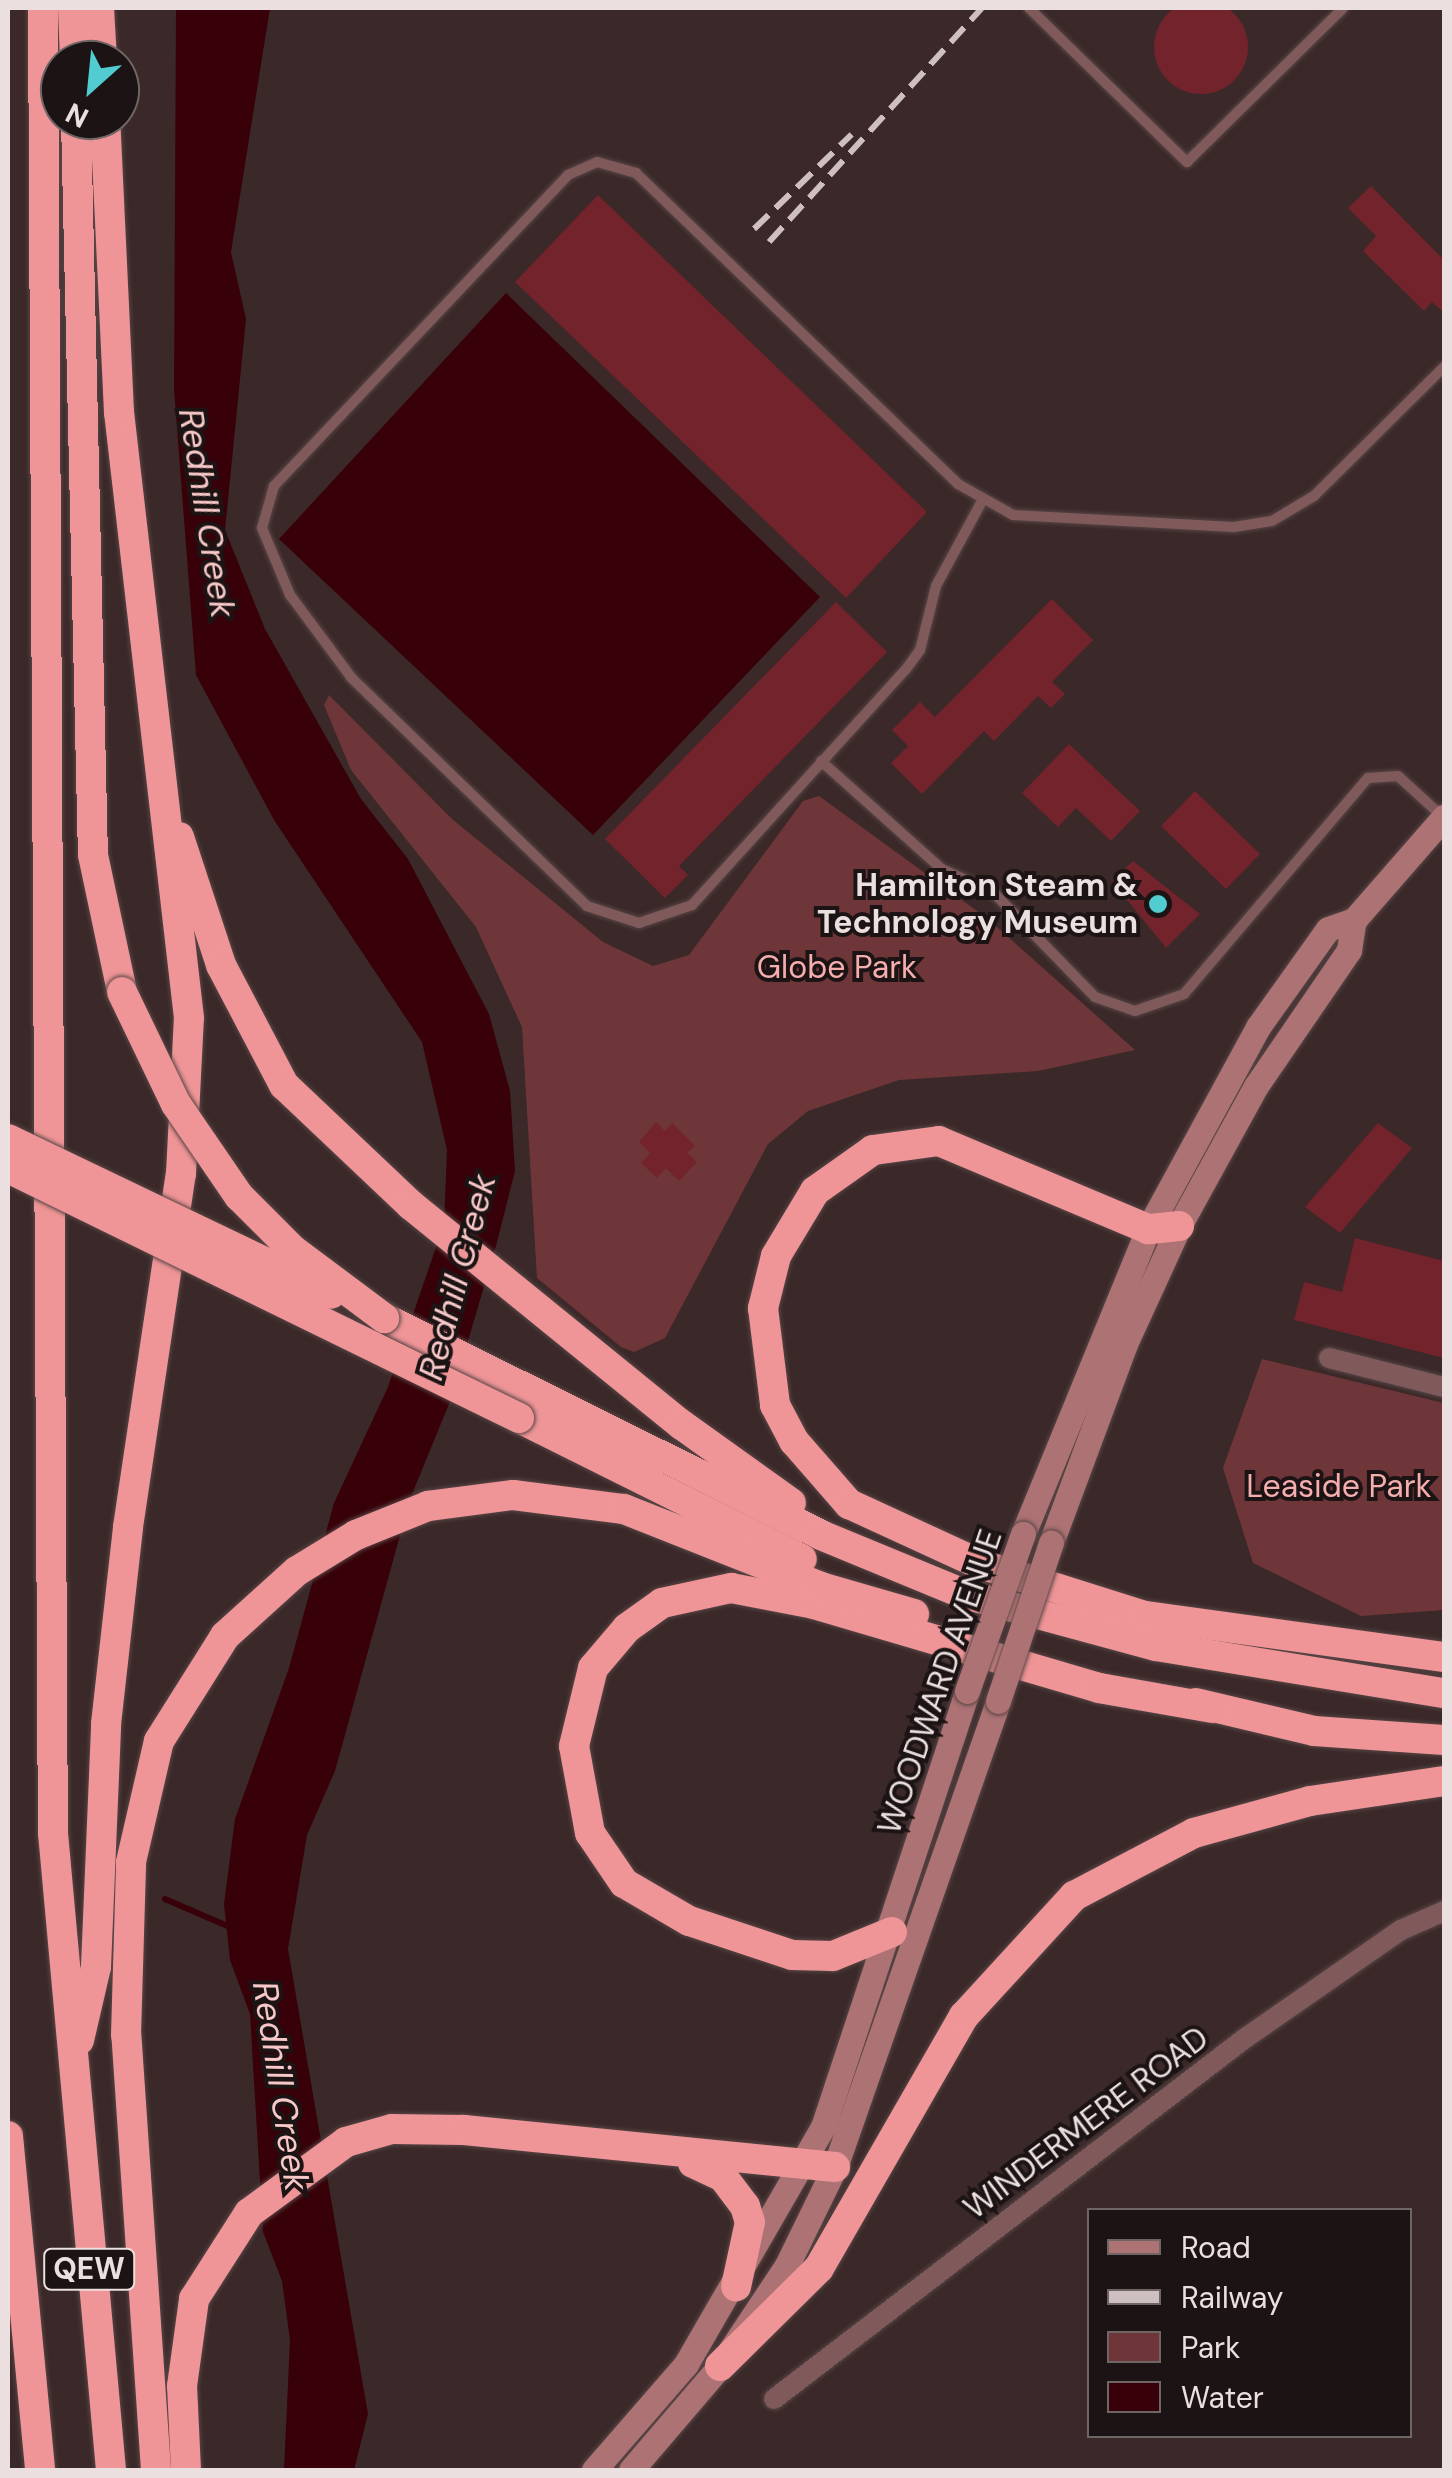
<!DOCTYPE html>
<style>
body{margin:0}
#map{position:relative;width:1452px;height:2478px;overflow:hidden;background:#3b2828;font-family:"DM Sans",sans-serif}
div>[style]{position:absolute}
[style*='--x']{left:calc(var(--x)*1px);top:calc(var(--y)*1px);width:calc(var(--w)*1px);rotate:calc(var(--a)*1deg)}
.green>*{inset:0;background:#6f3639}
.water>*{inset:0;background:#380008}
.stream>*{height:6px;margin:-3px;padding:0 3px;transform-origin:3px;border-radius:3px;background:#380008}
.building>*{inset:0;background:#72232b}
.round{border-radius:50%}
.roads{filter:drop-shadow(0 0 2px #574545) drop-shadow(0 0 2px #574545)}
.service>*{height:10px;margin:-5px;padding:0 5px;transform-origin:5px;border-radius:5px;background:#805a5b}
.minor>*{height:20px;margin:-10px;padding:0 10px;transform-origin:10px;border-radius:10px;background:#805a5b}
.secondary>*{height:25px;margin:-12.5px;padding:0 12.5px;transform-origin:12.5px;border-radius:12.5px;background:#ad7273}
.motorway>*{height:30px;margin:-15px;padding:0 15px;transform-origin:15px;border-radius:15px;background:#f09597}
.rail>*{height:6px;margin-top:-3px;transform-origin:0;background:repeating-linear-gradient(90deg,#cec0c0 0 20px,transparent 0 30px)}
.bridges{filter:drop-shadow(0 0 2px #574545) drop-shadow(0 0 2px #574545)}
.secondary-bridge>*{height:25px;margin:-12.5px;padding:0 12.5px;transform-origin:12.5px;border-radius:12.5px;background:#ad7273}
.motorway-bridge>*{height:30px;margin:-15px;padding:0 15px;transform-origin:15px;border-radius:15px;background:#f09597}
.dots>*{width:28px;height:28px;translate:-50% -50%;box-sizing:border-box;border:5px solid #1c1414;border-radius:50%}
span{translate:-50% -50%;white-space:nowrap;text-align:center;line-height:1.15;-webkit-text-stroke:8px #1c1414;paint-order:stroke}
.shield-label span{padding:2px 8px;background:#1c1414;border:2px solid;border-radius:8px;-webkit-text-stroke-width:0}
.shield-label{font-size:30px;color:#ecdfdf;font-weight:700}
.poi-label{font-size:32px;color:#ecdfdf;font-weight:700}
.right{translate:-100% -50%;text-align:right}
.park-label{font-size:32px;color:#f5adae}
.street-label{font-size:32px;color:#ecdfdf}
.water-label{font-size:35px;color:#f8c7c7;font-style:italic}
.frame{position:absolute;inset:0;border:10px solid #ecdfdf;pointer-events:none}
.legend{position:absolute;left:1087px;top:2208px;width:325px;height:230px;box-sizing:border-box;background:#1c1414;border:2px solid #6f6565;margin:0;padding:12px 18px;list-style:none;font-size:30px;color:#ecdfdf}
.legend li{display:flex;align-items:center;gap:20px;height:50px}
.legend b{width:50px;border:2px solid #6f6565}
.north{position:absolute;left:40px;top:40px;width:100px;height:100px;box-sizing:border-box;background:#1c1414;border:2px solid #6f6565;border-radius:50%;rotate:207deg;font-size:28px;font-weight:700;line-height:40px;text-align:center;color:#ecdfdf}
.north::after{content:'';display:block;margin:auto;width:35px;height:45px;background:#51ccd1;clip-path:polygon(50% 0,100% 100%,50% 72%,0 100%)}
</style>
<div id="map">
<div class="green">
<i style="clip-path:polygon(329px 695px,452px 819px,603px 942px,653px 966px,689px 955px,803px 801px,819px 796px,988px 919px,1135px 1050px,1038px 1071px,899px 1080px,808px 1111px,768px 1144px,665px 1338px,634px 1352px,621px 1347px,537px 1278px,522px 1027px,476px 927px,351px 770px,324px 705px)"></i>
<i style="clip-path:polygon(1262px 1359px,1444px 1403px,1444px 1610px,1361px 1616px,1253px 1563px,1223px 1468px)"></i>
</div>
<div class="water">
<i style="clip-path:polygon(176px 8px,270px 8px,231px 252px,246px 319px,225px 530px,265px 629px,361px 799px,408px 859px,489px 1014px,510px 1091px,515px 1171px,497px 1242px,451px 1399px,410px 1499px,335px 1771px,307px 1835px,288px 1949px,368px 2414px,354px 2470px,284px 2470px,290px 2340px,282px 2281px,263px 2232px,250px 2014px,230px 1960px,224px 1904px,235px 1819px,289px 1668px,334px 1503px,388px 1387px,444px 1224px,447px 1150px,422px 1042px,274px 820px,196px 675px,174px 389px)"></i>
<i style="clip-path:polygon(506px 293px,820px 597px,593px 835px,279px 539px)"></i>
</div>
<div class="stream">
<i style="--x:165;--y:1899;--w:68;--a:23.5"></i>
</div>
<div class="building">
<i class="round" style="left:1154px;top:0;width:94px;height:94px"></i>
<i style="clip-path:polygon(1371px 186px,1444px 260px,1444px 313px,1432px 302px,1424px 311px,1363px 251px,1376px 236px,1348px 208px)"></i>
<i style="clip-path:polygon(598px 195px,927px 512px,846px 598px,515px 282px)"></i>
<i style="clip-path:polygon(1052px 599px,1093px 640px,1052px 682px,1065px 694px,1051px 708px,1038px 696px,994px 741px,984px 731px,922px 794px,891px 763px,908px 746px,892px 730px,920px 702px,935px 717px)"></i>
<i style="clip-path:polygon(836px 602px,887px 652px,679px 866px,688px 875px,665px 898px,605px 839px)"></i>
<i style="clip-path:polygon(1069px 744px,1140px 811px,1111px 841px,1076px 808px,1058px 827px,1022px 793px)"></i>
<i style="clip-path:polygon(1195px 791px,1260px 854px,1226px 889px,1161px 826px)"></i>
<i style="clip-path:polygon(1133px 861px,1200px 914px,1166px 948px,1112px 881px)"></i>
<i style="clip-path:polygon(656px 1122px,665px 1131px,672px 1123px,695px 1146px,687px 1153px,697px 1162px,679px 1181px,666px 1168px,657px 1178px,641px 1163px,650px 1153px,639px 1142px)"></i>
<i style="clip-path:polygon(1378px 1123px,1412px 1148px,1340px 1233px,1305px 1207px)"></i>
<i style="clip-path:polygon(1355px 1238px,1444px 1261px,1444px 1358px,1294px 1320px,1304px 1282px,1342px 1292px)"></i>
</div>
<div class="roads">
<div class="service">
<i style="--x:1029;--y:8;--w:221;--a:44.3"></i>
<i style="--x:1187;--y:162;--w:219;--a:-44.6"></i>
<i style="--x:981;--y:503;--w:94;--a:118.5"></i>
<i style="--x:936;--y:586;--w:66;--a:104"></i>
<i style="--x:920;--y:650;--w:24;--a:126"></i>
<i style="--x:906;--y:669;--w:319;--a:132.2"></i>
<i style="--x:692;--y:905;--w:56;--a:161.2"></i>
<i style="--x:639;--y:923;--w:55;--a:-161.9"></i>
<i style="--x:587;--y:906;--w:329;--a:-135.9"></i>
<i style="--x:351;--y:677;--w:102;--a:-126.6"></i>
<i style="--x:290;--y:595;--w:73;--a:-112.7"></i>
<i style="--x:262;--y:528;--w:44;--a:-74.1"></i>
<i style="--x:274;--y:486;--w:428;--a:-46.6"></i>
<i style="--x:568;--y:175;--w:32;--a:-24"></i>
<i style="--x:597;--y:162;--w:41;--a:15.8"></i>
<i style="--x:636;--y:173;--w:448;--a:44"></i>
<i style="--x:958;--y:484;--w:63;--a:29.4"></i>
<i style="--x:1013;--y:515;--w:221;--a:3.1"></i>
<i style="--x:1234;--y:527;--w:38;--a:-9"></i>
<i style="--x:1272;--y:521;--w:49;--a:-30.8"></i>
<i style="--x:1314;--y:496;--w:183;--a:-44.8"></i>
<i style="--x:821;--y:761;--w:162;--a:41.8"></i>
<i style="--x:942;--y:869;--w:57;--a:24.8"></i>
<i style="--x:994;--y:893;--w:145;--a:45.8"></i>
<i style="--x:1095;--y:997;--w:42;--a:19.3"></i>
<i style="--x:1135;--y:1011;--w:52;--a:-19.1"></i>
<i style="--x:1184;--y:994;--w:284;--a:-49.6"></i>
<i style="--x:1368;--y:778;--w:30;--a:-4"></i>
<i style="--x:1398;--y:776;--w:62;--a:42.4"></i>
</div>
<div class="minor">
<i style="--x:1329;--y:1358;--w:119;--a:14.2"></i>
<i style="--x:774;--y:2399;--w:592;--a:-37.45"></i>
<i style="--x:1244;--y:2039;--w:191;--a:-34.8"></i>
<i style="--x:1401;--y:1930;--w:47;--a:-23.8"></i>
</div>
<div class="secondary">
<i style="--x:1023;--y:1534;--w:330;--a:-67.7"></i>
<i style="--x:1148;--y:1229;--w:230;--a:-61.4"></i>
<i style="--x:1258;--y:1027;--w:120;--a:-54.5"></i>
<i style="--x:1328;--y:929;--w:28;--a:-19"></i>
<i style="--x:1354;--y:920;--w:137;--a:-48.9"></i>
<i style="--x:1051;--y:1543;--w:212;--a:-69.6"></i>
<i style="--x:1125;--y:1344;--w:130;--a:-65.4"></i>
<i style="--x:1179;--y:1226;--w:160;--a:-61.2"></i>
<i style="--x:1256;--y:1086;--w:165;--a:-55.6"></i>
<i style="--x:1349;--y:950;--w:30;--a:-81"></i>
<i style="--x:594;--y:2470;--w:140;--a:-49"></i>
<i style="--x:686;--y:2364;--w:274;--a:-60"></i>
<i style="--x:823;--y:2127;--w:459;--a:-71.7"></i>
<i style="--x:631;--y:2470;--w:137;--a:-49.4"></i>
<i style="--x:720;--y:2366;--w:121;--a:-56.4"></i>
<i style="--x:787;--y:2265;--w:109;--a:-63.9"></i>
<i style="--x:835;--y:2167;--w:494;--a:-70.7"></i>
</div>
<div class="motorway">
<i style="--x:43;--y:8;--w:1825;--a:89.69"></i>
<i style="--x:53;--y:1833;--w:640;--a:84.8"></i>
<i style="--x:73;--y:8;--w:52;--a:87.8"></i>
<i style="--x:99;--y:8;--w:52;--a:86.7"></i>
<i style="--x:76;--y:120;--w:735;--a:88.68"></i>
<i style="--x:93;--y:855;--w:140;--a:78"></i>
<i style="--x:179;--y:837;--w:135;--a:71.8"></i>
<i style="--x:221;--y:965;--w:136;--a:62.3"></i>
<i style="--x:284;--y:1085;--w:175;--a:43.4"></i>
<i style="--x:411;--y:1205;--w:349;--a:39.1"></i>
<i style="--x:682;--y:1425;--w:134;--a:35.6"></i>
<i style="--x:1179;--y:1226;--w:31;--a:174"></i>
<i style="--x:1148;--y:1229;--w:227;--a:-157.2"></i>
<i style="--x:939;--y:1141;--w:67;--a:172.2"></i>
<i style="--x:873;--y:1150;--w:71;--a:144.7"></i>
<i style="--x:815;--y:1191;--w:76;--a:121"></i>
<i style="--x:776;--y:1256;--w:54;--a:104"></i>
<i style="--x:763;--y:1308;--w:98;--a:82.9"></i>
<i style="--x:775;--y:1405;--w:41;--a:62.2"></i>
<i style="--x:794;--y:1441;--w:84;--a:48.9"></i>
<i style="--x:849;--y:1504;--w:141;--a:24.7"></i>
<i style="--x:977;--y:1563;--w:176;--a:17.5"></i>
<i style="--x:1145;--y:1616;--w:302;--a:7.8"></i>
<i style="--x:384;--y:1318;--w:488;--a:26.4"></i>
<i style="--x:821;--y:1535;--w:155;--a:22.4"></i>
<i style="--x:964;--y:1594;--w:199;--a:15.2"></i>
<i style="--x:1156;--y:1646;--w:292;--a:9.3"></i>
<i style="--x:519;--y:1418;--w:316;--a:26.5"></i>
<i style="--x:1196;--y:1703;--w:121;--a:13.3"></i>
<i style="--x:1314;--y:1731;--w:130;--a:4"></i>
<i style="--x:892;--y:1932;--w:64;--a:157.9"></i>
<i style="--x:833;--y:1956;--w:41;--a:-178.6"></i>
<i style="--x:792;--y:1955;--w:108;--a:-161.7"></i>
<i style="--x:689;--y:1921;--w:75;--a:-149.7"></i>
<i style="--x:624;--y:1883;--w:60;--a:-124.2"></i>
<i style="--x:590;--y:1833;--w:88;--a:-100.4"></i>
<i style="--x:574;--y:1746;--w:80;--a:-76.3"></i>
<i style="--x:593;--y:1668;--w:52;--a:-49.6"></i>
<i style="--x:627;--y:1628;--w:43;--a:-35.5"></i>
<i style="--x:662;--y:1603;--w:71;--a:-12.3"></i>
<i style="--x:731;--y:1588;--w:85;--a:10.9"></i>
<i style="--x:814;--y:1604;--w:297;--a:16.4"></i>
<i style="--x:1099;--y:1688;--w:116;--a:10"></i>
<i style="--x:79;--y:2040;--w:75;--a:-76.9"></i>
<i style="--x:96;--y:1967;--w:243;--a:-87.6"></i>
<i style="--x:106;--y:1724;--w:198;--a:-83.6"></i>
<i style="--x:128;--y:1527;--w:357;--a:-81.5"></i>
<i style="--x:181;--y:1174;--w:156;--a:-87.1"></i>
<i style="--x:189;--y:1018;--w:610;--a:-96.59"></i>
<i style="--x:119;--y:412;--w:292;--a:-92.7"></i>
<i style="--x:8;--y:2136;--w:336;--a:84.5"></i>
<i style="--x:693;--y:2163;--w:33;--a:25"></i>
<i style="--x:723;--y:2177;--w:36;--a:53"></i>
<i style="--x:745;--y:2206;--w:17;--a:73"></i>
<i style="--x:750;--y:2222;--w:66;--a:102.2"></i>
<i style="--x:720;--y:2366;--w:139;--a:-44.7"></i>
<i style="--x:819;--y:2268;--w:291;--a:-60.1"></i>
<i style="--x:964;--y:2016;--w:163;--a:-47.5"></i>
<i style="--x:1074;--y:1896;--w:136;--a:-27.7"></i>
<i style="--x:1194;--y:1833;--w:120;--a:-15.4"></i>
<i style="--x:1310;--y:1801;--w:135;--a:-8.5"></i>
<i style="--x:156;--y:2470;--w:436;--a:-93.9"></i>
<i style="--x:126;--y:2035;--w:173;--a:-88.3"></i>
<i style="--x:131;--y:1862;--w:124;--a:-77"></i>
<i style="--x:159;--y:1741;--w:124;--a:-57.8"></i>
<i style="--x:225;--y:1636;--w:97;--a:-42.1"></i>
<i style="--x:297;--y:1571;--w:69;--a:-31.4"></i>
<i style="--x:356;--y:1535;--w:78;--a:-21.9"></i>
<i style="--x:428;--y:1506;--w:86;--a:-7.4"></i>
<i style="--x:513;--y:1495;--w:112;--a:7.2"></i>
<i style="--x:624;--y:1509;--w:212;--a:21.6"></i>
<i style="--x:821;--y:1587;--w:97;--a:16.2"></i>
<i style="--x:186;--y:2470;--w:84;--a:-92.7"></i>
<i style="--x:182;--y:2386;--w:88;--a:-82.1"></i>
<i style="--x:194;--y:2299;--w:102;--a:-57.4"></i>
<i style="--x:249;--y:2213;--w:120;--a:-36.2"></i>
<i style="--x:346;--y:2142;--w:48;--a:-15.8"></i>
<i style="--x:392;--y:2129;--w:72;--a:0.8"></i>
<i style="--x:464;--y:2130;--w:373;--a:5.7"></i>
</div>
</div>
<div class="rail">
<i style="--x:754;--y:229;--w:136;--a:-44.1"></i>
<i style="--x:769;--y:242;--w:316;--a:-47.7"></i>
</div>
<div class="bridges">
<div class="secondary-bridge">
<i style="--x:967;--y:1691;--w:167;--a:-70.4"></i>
<i style="--x:998;--y:1701;--w:167;--a:-71.5"></i>
</div>
<div class="motorway-bridge">
<i style="--x:122;--y:992;--w:124;--a:64.3"></i>
<i style="--x:176;--y:1104;--w:112;--a:55.6"></i>
<i style="--x:239;--y:1196;--w:76;--a:45"></i>
<i style="--x:293;--y:1250;--w:114;--a:36.8"></i>
<i style="--x:8;--y:1139;--w:358;--a:25.6"></i>
<i style="--x:8;--y:1168;--w:569;--a:26.07"></i>
</div>
</div>
<div class="dots">
<i style="left:1158px;top:904px;background:#51ccd1"></i>
</div>
<div class="shield-label">
<span style="left:89px;top:2269px">QEW</span>
</div>
<div class="poi-label">
<span class="right" style="left:1138px;top:904px">Hamilton Steam &amp;<br>Technology Museum</span>
</div>
<div class="park-label">
<span style="left:837px;top:967px">Globe Park</span>
<span style="left:1339px;top:1486px">Leaside Park</span>
</div>
<div class="street-label">
<span style="left:940px;top:1682px;rotate:-71deg">WOODWARD AVENUE</span>
<span style="left:1086px;top:2123px;rotate:-37deg">WINDERMERE ROAD</span>
</div>
<div class="water-label">
<span style="left:207px;top:513px;rotate:81deg">Redhill Creek</span>
<span style="left:457px;top:1277px;rotate:-75deg">Redhill Creek</span>
<span style="left:281px;top:2086px;rotate:81deg">Redhill Creek</span>
</div>
<div class="frame"></div>
<ul class="legend">
<li><b style="height:12px;background:#ad7273"></b>Road</li>
<li><b style="height:12px;background:#cec0c0"></b>Railway</li>
<li><b style="height:28px;background:#6f3639"></b>Park</li>
<li><b style="height:28px;background:#380008"></b>Water</li>
</ul>
<div class="north">N</div>
</div>
